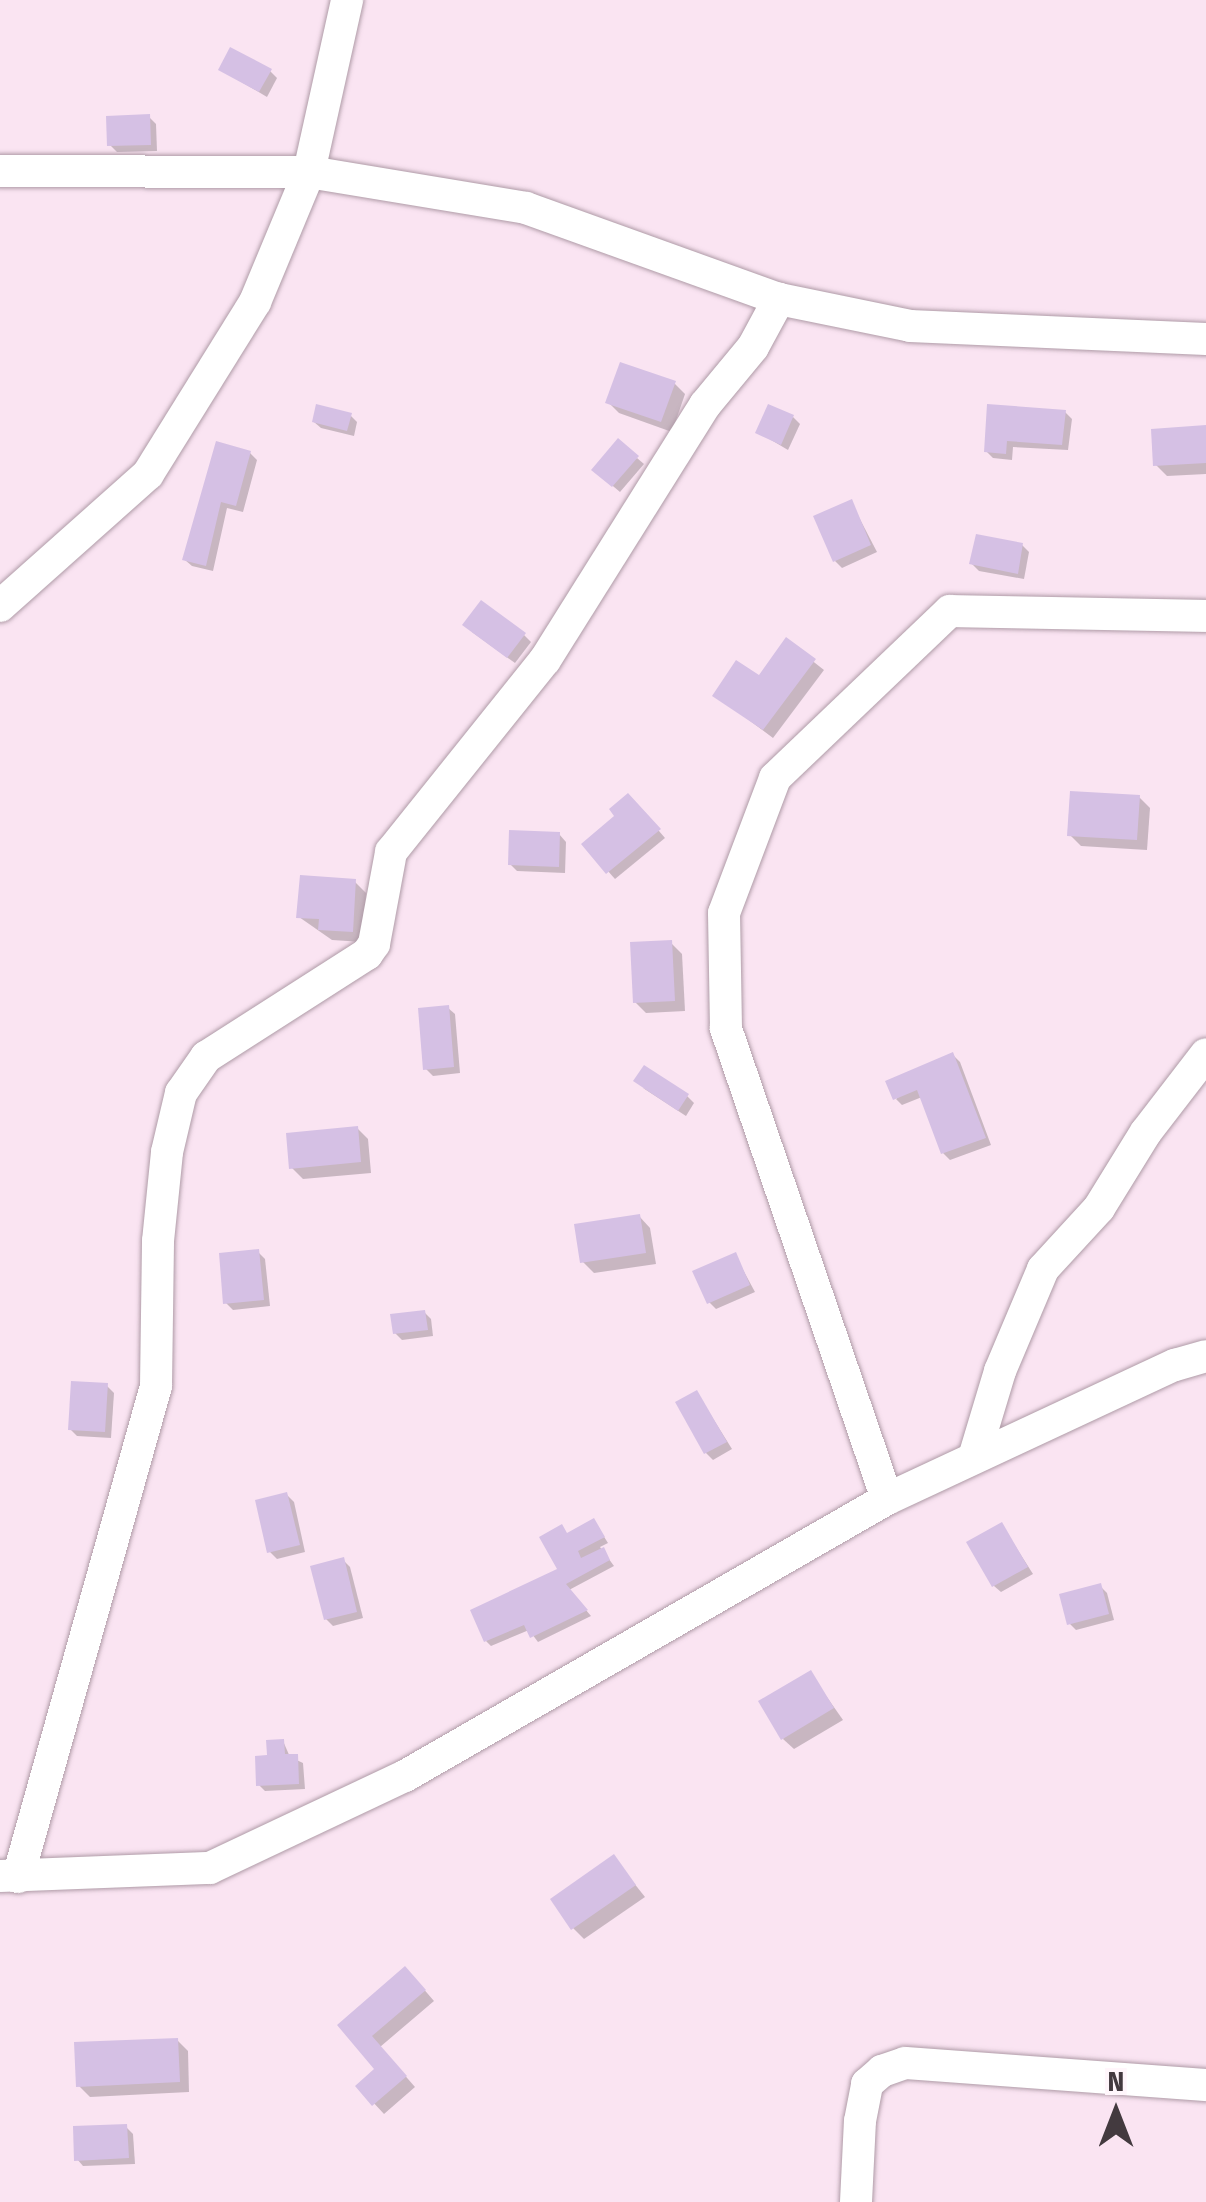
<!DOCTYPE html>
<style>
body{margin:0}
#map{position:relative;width:1206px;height:2202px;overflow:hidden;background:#fae4f2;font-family:"Fira Sans Condensed",sans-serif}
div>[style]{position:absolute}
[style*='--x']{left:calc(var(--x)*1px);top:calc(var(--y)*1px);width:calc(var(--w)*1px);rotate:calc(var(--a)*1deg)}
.shadow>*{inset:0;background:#0003}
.building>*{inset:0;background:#d5c0e4}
.roads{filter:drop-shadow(0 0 2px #af9ba7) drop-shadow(0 0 2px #af9ba7)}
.minor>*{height:32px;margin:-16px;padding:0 16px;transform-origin:16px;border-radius:16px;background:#fff}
span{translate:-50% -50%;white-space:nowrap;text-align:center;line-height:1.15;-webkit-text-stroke:9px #fff6fb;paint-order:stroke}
.north{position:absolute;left:1066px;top:2062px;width:100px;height:100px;-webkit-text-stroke:8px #fff6fb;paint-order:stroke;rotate:0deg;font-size:28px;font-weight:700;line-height:40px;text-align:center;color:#433a3f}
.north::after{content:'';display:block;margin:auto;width:35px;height:45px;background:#433a3f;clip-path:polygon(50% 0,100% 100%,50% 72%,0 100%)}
</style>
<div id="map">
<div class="shadow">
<i style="clip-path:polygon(221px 70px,270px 71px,277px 78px,267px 97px)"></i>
<i style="clip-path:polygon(149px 117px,156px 124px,157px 151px,117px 152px,110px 145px)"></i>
<i style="clip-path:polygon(674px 383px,685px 394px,672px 432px,619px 413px,608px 402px)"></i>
<i style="clip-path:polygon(1065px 412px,1072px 419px,1068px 450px,1013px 447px,1012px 460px,993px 458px,986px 451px)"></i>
<i style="clip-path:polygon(350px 415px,357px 422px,354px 436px,321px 428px,314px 422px)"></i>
<i style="clip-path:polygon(793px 417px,800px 424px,788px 450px,758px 432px)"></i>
<i style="clip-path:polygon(1206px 428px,1206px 474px,1167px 476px,1156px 465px)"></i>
<i style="clip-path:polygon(250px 453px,257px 460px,243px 512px,227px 508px,213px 571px,192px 566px,185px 560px)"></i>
<i style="clip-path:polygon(637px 458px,644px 464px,620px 492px,601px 476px)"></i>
<i style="clip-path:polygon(851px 502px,877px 552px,842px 568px,835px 561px)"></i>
<i style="clip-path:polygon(1022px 545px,1029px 552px,1024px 579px,979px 571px,972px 564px)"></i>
<i style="clip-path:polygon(472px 632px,524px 635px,531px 642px,515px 663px)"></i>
<i style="clip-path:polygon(787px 641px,824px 670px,773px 738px,715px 695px,759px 679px)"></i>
<i style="clip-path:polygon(1139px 797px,1150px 808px,1147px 850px,1081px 846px,1070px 835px)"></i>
<i style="clip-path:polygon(635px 803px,665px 838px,615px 879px,584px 844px)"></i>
<i style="clip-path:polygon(559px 834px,566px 842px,565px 873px,517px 871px,510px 864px)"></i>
<i style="clip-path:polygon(355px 882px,366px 893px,363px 942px,332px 940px,299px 917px)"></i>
<i style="clip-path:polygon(671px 943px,682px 954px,685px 1011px,646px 1013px,635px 1002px)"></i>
<i style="clip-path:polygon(448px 1008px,455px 1014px,460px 1073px,433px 1076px,426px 1069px)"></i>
<i style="clip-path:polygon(953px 1055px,960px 1062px,991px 1145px,950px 1160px,943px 1153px,922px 1097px,902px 1105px,896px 1099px)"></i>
<i style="clip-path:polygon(643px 1088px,687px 1096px,694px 1103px,686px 1116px)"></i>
<i style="clip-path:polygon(357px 1128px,368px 1139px,371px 1173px,303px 1179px,292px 1168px)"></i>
<i style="clip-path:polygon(639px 1216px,650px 1228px,656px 1264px,594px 1273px,583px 1262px)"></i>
<i style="clip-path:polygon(258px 1252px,265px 1259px,270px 1306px,233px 1310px,226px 1303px)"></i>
<i style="clip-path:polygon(735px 1255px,755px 1292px,716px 1309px,709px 1302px)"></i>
<i style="clip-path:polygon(424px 1312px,431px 1319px,433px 1336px,402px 1340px,395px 1333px)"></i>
<i style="clip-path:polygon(107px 1386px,114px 1393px,111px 1438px,77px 1436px,70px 1429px)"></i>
<i style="clip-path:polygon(697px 1393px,732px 1449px,713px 1460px,706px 1453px)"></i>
<i style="clip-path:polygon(287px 1495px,294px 1502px,305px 1552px,277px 1559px,270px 1552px)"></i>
<i style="clip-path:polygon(594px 1521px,608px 1543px,600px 1547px,614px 1566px,569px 1590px,591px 1616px,538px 1642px,529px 1630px,491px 1646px,486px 1641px,561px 1570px,568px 1535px)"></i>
<i style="clip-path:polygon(1002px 1525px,1033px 1574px,1001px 1592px,994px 1586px)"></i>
<i style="clip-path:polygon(343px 1560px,350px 1567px,363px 1618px,333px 1626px,326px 1619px)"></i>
<i style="clip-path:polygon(1100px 1586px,1107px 1593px,1114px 1620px,1076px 1630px,1069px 1623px)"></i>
<i style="clip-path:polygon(810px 1673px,843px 1720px,794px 1749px,783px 1739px)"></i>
<i style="clip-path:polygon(283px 1741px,290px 1757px,303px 1763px,305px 1789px,265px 1791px,259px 1785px,270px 1758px)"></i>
<i style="clip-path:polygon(614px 1858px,645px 1897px,584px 1939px,573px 1928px)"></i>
<i style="clip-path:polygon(415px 1979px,434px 2001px,380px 2047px,415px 2087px,384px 2114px,358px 2086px,378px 2069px,340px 2026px)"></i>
<i style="clip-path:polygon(177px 2040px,188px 2051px,189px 2092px,90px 2097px,79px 2086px)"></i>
<i style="clip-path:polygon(126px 2127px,133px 2134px,135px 2164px,83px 2166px,77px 2159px)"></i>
</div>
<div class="building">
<i style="clip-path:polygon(230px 47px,272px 69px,259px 92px,218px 70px)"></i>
<i style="clip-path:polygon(150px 114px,151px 145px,107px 146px,106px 116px)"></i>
<i style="clip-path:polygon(620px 362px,676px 381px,661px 422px,605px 403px)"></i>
<i style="clip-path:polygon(316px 404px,352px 413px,347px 431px,312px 422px)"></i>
<i style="clip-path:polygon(768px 404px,794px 415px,781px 445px,755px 433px)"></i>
<i style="clip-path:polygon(987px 404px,1066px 410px,1062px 445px,1007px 441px,1006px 454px,984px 452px)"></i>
<i style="clip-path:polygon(1206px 425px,1206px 463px,1153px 466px,1151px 429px)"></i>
<i style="clip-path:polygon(618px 438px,639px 456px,612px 487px,591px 470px)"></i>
<i style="clip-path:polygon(216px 441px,251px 451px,236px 506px,221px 502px,206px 566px,182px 560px)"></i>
<i style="clip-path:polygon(852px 499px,871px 545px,833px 562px,813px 516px)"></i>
<i style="clip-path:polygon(976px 534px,1023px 543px,1018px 574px,969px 564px)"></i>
<i style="clip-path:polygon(481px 600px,526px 633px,507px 658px,462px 625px)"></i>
<i style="clip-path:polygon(786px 637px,816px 659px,763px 730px,712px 696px,736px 660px,759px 675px)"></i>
<i style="clip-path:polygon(1070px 791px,1140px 795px,1137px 840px,1067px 836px)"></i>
<i style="clip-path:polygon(628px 793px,661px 829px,606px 874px,581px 844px,614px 816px,609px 809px)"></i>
<i style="clip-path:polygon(509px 830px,560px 832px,559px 867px,508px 865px)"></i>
<i style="clip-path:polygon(300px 875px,356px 879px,353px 932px,318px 930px,319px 919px,296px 918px)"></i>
<i style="clip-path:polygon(672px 940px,675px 1001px,633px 1003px,630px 942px)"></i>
<i style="clip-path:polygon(449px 1005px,454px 1067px,423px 1070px,418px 1008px)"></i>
<i style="clip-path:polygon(953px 1052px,986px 1138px,941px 1154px,917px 1090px,893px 1100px,885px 1081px)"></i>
<i style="clip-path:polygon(644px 1065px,689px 1094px,678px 1111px,633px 1081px)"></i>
<i style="clip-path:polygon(358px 1126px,361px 1162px,289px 1169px,286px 1133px)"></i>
<i style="clip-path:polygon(640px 1214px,646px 1253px,580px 1263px,574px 1224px)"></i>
<i style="clip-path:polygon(259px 1249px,264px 1300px,223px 1304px,219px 1253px)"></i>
<i style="clip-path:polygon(736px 1252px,750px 1285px,707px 1304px,692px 1271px)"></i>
<i style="clip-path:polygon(425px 1310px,428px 1330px,393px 1334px,390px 1314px)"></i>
<i style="clip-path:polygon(71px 1381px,108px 1383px,105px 1432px,68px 1430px)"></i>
<i style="clip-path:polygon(697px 1390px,727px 1442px,704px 1454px,675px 1402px)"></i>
<i style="clip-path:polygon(287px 1492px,300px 1545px,267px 1553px,255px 1500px)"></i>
<i style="clip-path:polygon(594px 1518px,605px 1537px,578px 1551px,581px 1558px,604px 1547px,610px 1560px,566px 1584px,588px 1610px,530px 1638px,524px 1625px,484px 1642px,470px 1610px,557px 1569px,539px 1537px,562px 1524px,567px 1533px)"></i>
<i style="clip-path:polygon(1002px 1522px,1028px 1567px,992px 1587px,966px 1542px)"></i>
<i style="clip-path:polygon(344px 1557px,357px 1612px,324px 1620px,310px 1566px)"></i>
<i style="clip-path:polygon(1101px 1583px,1109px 1614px,1067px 1625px,1059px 1594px)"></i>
<i style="clip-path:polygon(811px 1670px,834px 1708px,781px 1740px,758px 1701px)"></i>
<i style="clip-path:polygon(284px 1739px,285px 1754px,298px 1754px,299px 1784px,256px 1786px,255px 1756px,267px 1755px,266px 1740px)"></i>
<i style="clip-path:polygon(614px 1854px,636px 1885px,571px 1930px,550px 1899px)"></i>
<i style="clip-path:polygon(405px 1966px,426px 1990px,372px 2036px,407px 2076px,372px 2106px,355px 2086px,374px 2069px,337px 2025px)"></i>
<i style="clip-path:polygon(178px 2038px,180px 2082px,76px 2087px,74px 2042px)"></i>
<i style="clip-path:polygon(127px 2124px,129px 2158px,74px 2161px,73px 2126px)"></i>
</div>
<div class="roads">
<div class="minor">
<i style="--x:0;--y:171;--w:309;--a:0.2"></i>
<i style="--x:309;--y:172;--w:220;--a:9.4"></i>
<i style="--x:526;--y:208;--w:269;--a:19.8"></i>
<i style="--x:779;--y:299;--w:134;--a:11.6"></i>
<i style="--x:910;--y:326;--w:296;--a:2.5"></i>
<i style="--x:0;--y:606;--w:198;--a:-41.7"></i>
<i style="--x:148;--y:474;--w:203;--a:-58.1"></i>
<i style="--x:255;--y:302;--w:141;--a:-67.4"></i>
<i style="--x:309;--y:172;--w:176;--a:-77.5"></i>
<i style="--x:975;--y:1454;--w:87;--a:-73.2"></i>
<i style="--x:1000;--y:1371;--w:111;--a:-67.1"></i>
<i style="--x:1043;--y:1269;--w:83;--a:-47.4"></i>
<i style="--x:1099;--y:1208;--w:89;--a:-58.3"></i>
<i style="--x:1146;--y:1132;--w:98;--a:-52.4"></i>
<i style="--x:887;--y:1499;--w:498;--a:-108.9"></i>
<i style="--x:726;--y:1028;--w:115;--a:-91"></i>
<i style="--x:724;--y:913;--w:144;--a:-69.3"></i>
<i style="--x:775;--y:778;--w:242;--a:-43.7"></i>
<i style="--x:950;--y:611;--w:256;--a:1.1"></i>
<i style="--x:0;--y:1876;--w:210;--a:-2.2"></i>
<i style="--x:210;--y:1868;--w:216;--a:-25.3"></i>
<i style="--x:405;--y:1776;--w:556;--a:-29.89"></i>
<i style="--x:887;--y:1499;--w:318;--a:-25"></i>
<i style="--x:1175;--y:1365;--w:32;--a:-16"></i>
<i style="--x:18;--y:1877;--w:510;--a:-74.3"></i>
<i style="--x:156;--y:1386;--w:145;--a:-89.2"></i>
<i style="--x:158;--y:1241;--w:89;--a:-84.2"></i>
<i style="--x:167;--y:1152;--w:61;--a:-76.7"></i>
<i style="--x:181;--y:1093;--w:44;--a:-55.2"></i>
<i style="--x:206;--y:1057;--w:191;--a:-32.6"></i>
<i style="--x:367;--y:954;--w:12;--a:-55"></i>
<i style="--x:374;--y:944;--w:94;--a:-79.5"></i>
<i style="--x:391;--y:852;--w:246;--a:-51.3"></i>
<i style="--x:545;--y:660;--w:301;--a:-57.9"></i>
<i style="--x:705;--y:405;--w:75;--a:-50.4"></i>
<i style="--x:753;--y:347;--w:55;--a:-61.6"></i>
<i style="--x:856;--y:2202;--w:81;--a:-87.2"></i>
<i style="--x:860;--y:2121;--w:38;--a:-79"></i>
<i style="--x:867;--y:2084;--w:20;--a:-41"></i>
<i style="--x:882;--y:2071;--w:24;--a:-19"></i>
<i style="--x:905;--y:2063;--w:302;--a:4.2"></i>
</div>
</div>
<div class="north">N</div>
</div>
